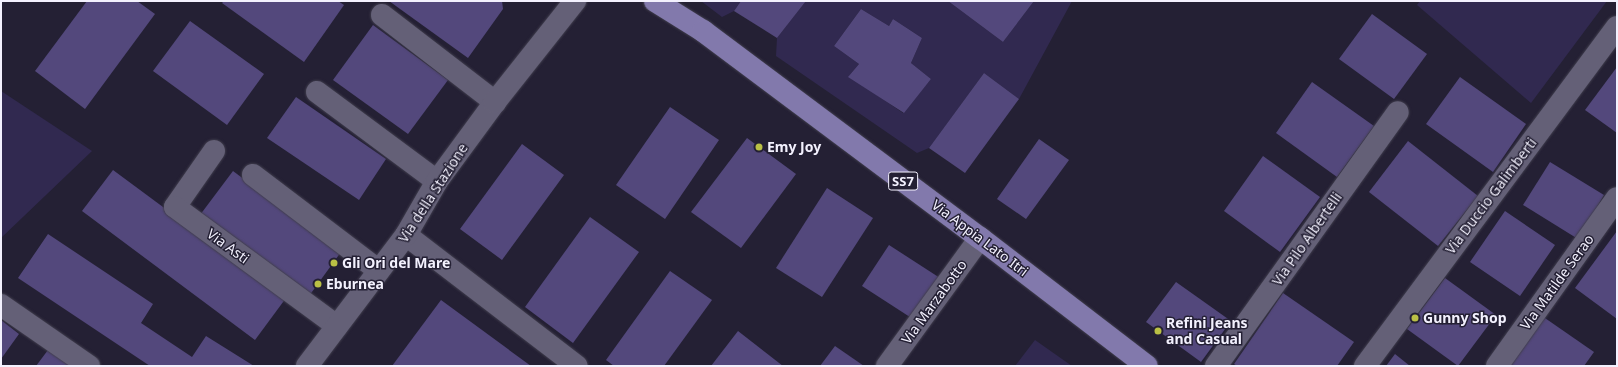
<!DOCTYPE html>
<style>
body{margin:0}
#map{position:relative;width:1618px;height:367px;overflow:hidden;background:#242034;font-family:"Noto Sans",sans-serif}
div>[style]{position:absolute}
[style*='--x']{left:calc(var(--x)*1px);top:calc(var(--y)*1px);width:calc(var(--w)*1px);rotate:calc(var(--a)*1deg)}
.green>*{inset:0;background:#312950}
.building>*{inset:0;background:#53487c}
.roads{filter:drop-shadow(0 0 1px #403d4d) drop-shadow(0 0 1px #403d4d)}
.minor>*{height:22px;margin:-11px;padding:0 11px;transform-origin:11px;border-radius:11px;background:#646077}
.major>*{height:22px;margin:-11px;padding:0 11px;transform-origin:11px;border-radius:11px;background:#8279ac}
.dots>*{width:11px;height:11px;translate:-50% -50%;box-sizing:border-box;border:2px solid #242034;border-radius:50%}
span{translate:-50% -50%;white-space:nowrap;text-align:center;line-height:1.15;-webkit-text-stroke:3px #242034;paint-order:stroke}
.shield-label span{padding:1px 3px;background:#242034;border:1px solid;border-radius:3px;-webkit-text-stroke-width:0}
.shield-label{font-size:13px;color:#f3f1fe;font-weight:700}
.poi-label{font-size:14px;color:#f3f1fe;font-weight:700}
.left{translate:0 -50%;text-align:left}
.street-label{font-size:14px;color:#f3f1fe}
.frame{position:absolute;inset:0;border:2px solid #f3f1fe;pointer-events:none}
</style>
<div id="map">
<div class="green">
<i style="clip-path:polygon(701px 1px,741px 1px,734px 11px,722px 17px)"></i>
<i style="clip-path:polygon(evenodd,806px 1px,948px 1px,1003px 42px,1034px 1px,1072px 1px,1019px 99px,984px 73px,929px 148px,917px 153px,776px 56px,777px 38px,806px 1px,861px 9px,889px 26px,893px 19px,922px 38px,911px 63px,931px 79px,903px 113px,849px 76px,859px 64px,834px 46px,861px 9px)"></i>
<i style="clip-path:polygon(1420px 1px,1607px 1px,1531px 103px,1417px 5px)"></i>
<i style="clip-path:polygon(1px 91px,92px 151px,1px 238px)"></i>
<i style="clip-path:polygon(1035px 340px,1072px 366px,1015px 366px)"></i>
</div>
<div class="building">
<i style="clip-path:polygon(87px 1px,137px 1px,155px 14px,85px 109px,35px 71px)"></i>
<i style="clip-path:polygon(224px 1px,338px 1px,344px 5px,304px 62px,222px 3px)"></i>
<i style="clip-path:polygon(389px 1px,502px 1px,503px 9px,468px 58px)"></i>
<i style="clip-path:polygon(741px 1px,806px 1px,777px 38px,734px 11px)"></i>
<i style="clip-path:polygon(948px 1px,1034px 1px,1003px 42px)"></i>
<i style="clip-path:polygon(861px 9px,889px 26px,893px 19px,922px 38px,911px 63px,931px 79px,904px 113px,848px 77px,859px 64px,834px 46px)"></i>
<i style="clip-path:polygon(1372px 14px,1427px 54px,1394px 99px,1339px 59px)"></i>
<i style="clip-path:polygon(190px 21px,264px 74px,227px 125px,153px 71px)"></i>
<i style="clip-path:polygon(373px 25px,448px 80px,408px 134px,333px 80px)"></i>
<i style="clip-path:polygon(1617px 67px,1617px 133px,1585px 110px)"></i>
<i style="clip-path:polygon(984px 73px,1019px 99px,965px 173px,929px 148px)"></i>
<i style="clip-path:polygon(1460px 77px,1526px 124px,1493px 172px,1426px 124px)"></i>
<i style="clip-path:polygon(1312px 82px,1374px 126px,1337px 177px,1276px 133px)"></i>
<i style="clip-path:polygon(296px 97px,386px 159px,359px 200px,267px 138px)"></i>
<i style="clip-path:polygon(670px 107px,719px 140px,665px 219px,616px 185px)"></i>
<i style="clip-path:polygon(747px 138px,796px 174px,741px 248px,691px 212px)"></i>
<i style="clip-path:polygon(1039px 139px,1069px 160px,1026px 219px,997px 199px)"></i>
<i style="clip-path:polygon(1408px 141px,1478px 196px,1438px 246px,1369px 192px)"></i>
<i style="clip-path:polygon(522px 144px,564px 175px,502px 260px,460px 229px)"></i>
<i style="clip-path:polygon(1263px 156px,1320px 197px,1280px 252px,1224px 211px)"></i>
<i style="clip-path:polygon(1550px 162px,1604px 195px,1578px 239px,1523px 205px)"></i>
<i style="clip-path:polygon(113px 170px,286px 298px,255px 340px,82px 211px)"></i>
<i style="clip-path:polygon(233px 171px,341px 252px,309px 296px,200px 215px)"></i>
<i style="clip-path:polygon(827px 188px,873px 218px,822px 297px,776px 268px)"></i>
<i style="clip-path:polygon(1505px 211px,1555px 245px,1520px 296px,1470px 262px)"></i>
<i style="clip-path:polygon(590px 217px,639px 252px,573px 343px,525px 307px)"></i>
<i style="clip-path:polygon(1617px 231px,1617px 319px,1575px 288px)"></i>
<i style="clip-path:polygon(48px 234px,153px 304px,141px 323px,192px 357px,206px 336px,254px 366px,150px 366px,18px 278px)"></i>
<i style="clip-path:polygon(889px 245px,940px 278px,913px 319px,862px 286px)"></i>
<i style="clip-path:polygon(670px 271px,712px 300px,664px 366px,614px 366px,606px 360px)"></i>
<i style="clip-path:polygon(1445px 278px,1496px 315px,1458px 366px,1407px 329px)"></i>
<i style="clip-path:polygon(1176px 282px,1231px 321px,1201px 362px,1146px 322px)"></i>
<i style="clip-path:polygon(1283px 293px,1354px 342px,1337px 366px,1237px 366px,1234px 364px)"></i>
<i style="clip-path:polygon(441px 300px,531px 366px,392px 366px)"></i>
<i style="clip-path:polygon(1542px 316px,1594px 352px,1584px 366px,1507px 366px)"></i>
<i style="clip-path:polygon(1px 320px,19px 334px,1px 359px)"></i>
<i style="clip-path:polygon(738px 331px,783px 366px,711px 366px)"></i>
<i style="clip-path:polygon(835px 346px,864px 366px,820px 366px)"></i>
<i style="clip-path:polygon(48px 350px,70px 366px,36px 366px)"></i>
<i style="clip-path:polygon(1395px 354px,1410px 366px,1386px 366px)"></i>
</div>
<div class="roads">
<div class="minor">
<i style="--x:382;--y:15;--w:143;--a:37.6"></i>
<i style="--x:317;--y:92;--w:149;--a:36.6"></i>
<i style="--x:214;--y:151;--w:68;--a:124.9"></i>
<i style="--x:175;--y:207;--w:201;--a:36.3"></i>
<i style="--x:253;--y:175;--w:157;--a:37.2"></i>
<i style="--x:406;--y:235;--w:215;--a:37.5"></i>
<i style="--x:1;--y:305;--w:107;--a:34.7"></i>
<i style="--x:307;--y:366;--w:164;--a:-52.9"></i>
<i style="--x:406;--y:235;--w:62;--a:-60.1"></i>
<i style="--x:437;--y:181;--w:98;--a:-53.7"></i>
<i style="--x:495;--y:102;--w:129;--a:-51.6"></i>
<i style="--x:887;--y:366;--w:158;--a:-54"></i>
<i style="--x:1216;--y:366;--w:312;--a:-54.4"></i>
<i style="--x:1365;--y:366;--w:422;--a:-53.4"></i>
<i style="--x:1497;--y:366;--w:206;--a:-54.5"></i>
</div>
<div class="major">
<i style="--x:655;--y:1;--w:57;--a:32"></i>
<i style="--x:703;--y:31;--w:346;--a:36.8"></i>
<i style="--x:980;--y:238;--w:210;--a:37.5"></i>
</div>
</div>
<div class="dots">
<i style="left:759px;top:147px;background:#bac045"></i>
<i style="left:334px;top:263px;background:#bac045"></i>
<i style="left:318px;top:284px;background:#bac045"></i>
<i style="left:1415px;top:318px;background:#bac045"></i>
<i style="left:1158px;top:331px;background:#bac045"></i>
</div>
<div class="shield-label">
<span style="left:903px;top:181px">SS7</span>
</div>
<div class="poi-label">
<span class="left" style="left:767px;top:147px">Emy Joy</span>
<span class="left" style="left:342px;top:263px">Gli Ori del Mare</span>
<span class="left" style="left:326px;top:284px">Eburnea</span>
<span class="left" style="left:1423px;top:318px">Gunny Shop</span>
<span class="left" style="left:1166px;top:331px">Refini Jeans<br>and Casual</span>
</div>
<div class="street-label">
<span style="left:433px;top:193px;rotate:-57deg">Via della Stazione</span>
<span style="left:1491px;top:196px;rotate:-53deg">Via Duccio Galimberti</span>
<span style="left:980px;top:238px;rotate:37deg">Via Appia Lato Itri</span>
<span style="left:1307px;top:239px;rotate:-55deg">Via Pilo Albertelli</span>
<span style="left:228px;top:246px;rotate:36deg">Via Asti</span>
<span style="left:1557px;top:282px;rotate:-54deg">Via Matilde Serao</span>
<span style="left:934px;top:302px;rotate:-54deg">Via Marzabotto</span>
</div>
<div class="frame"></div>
</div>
